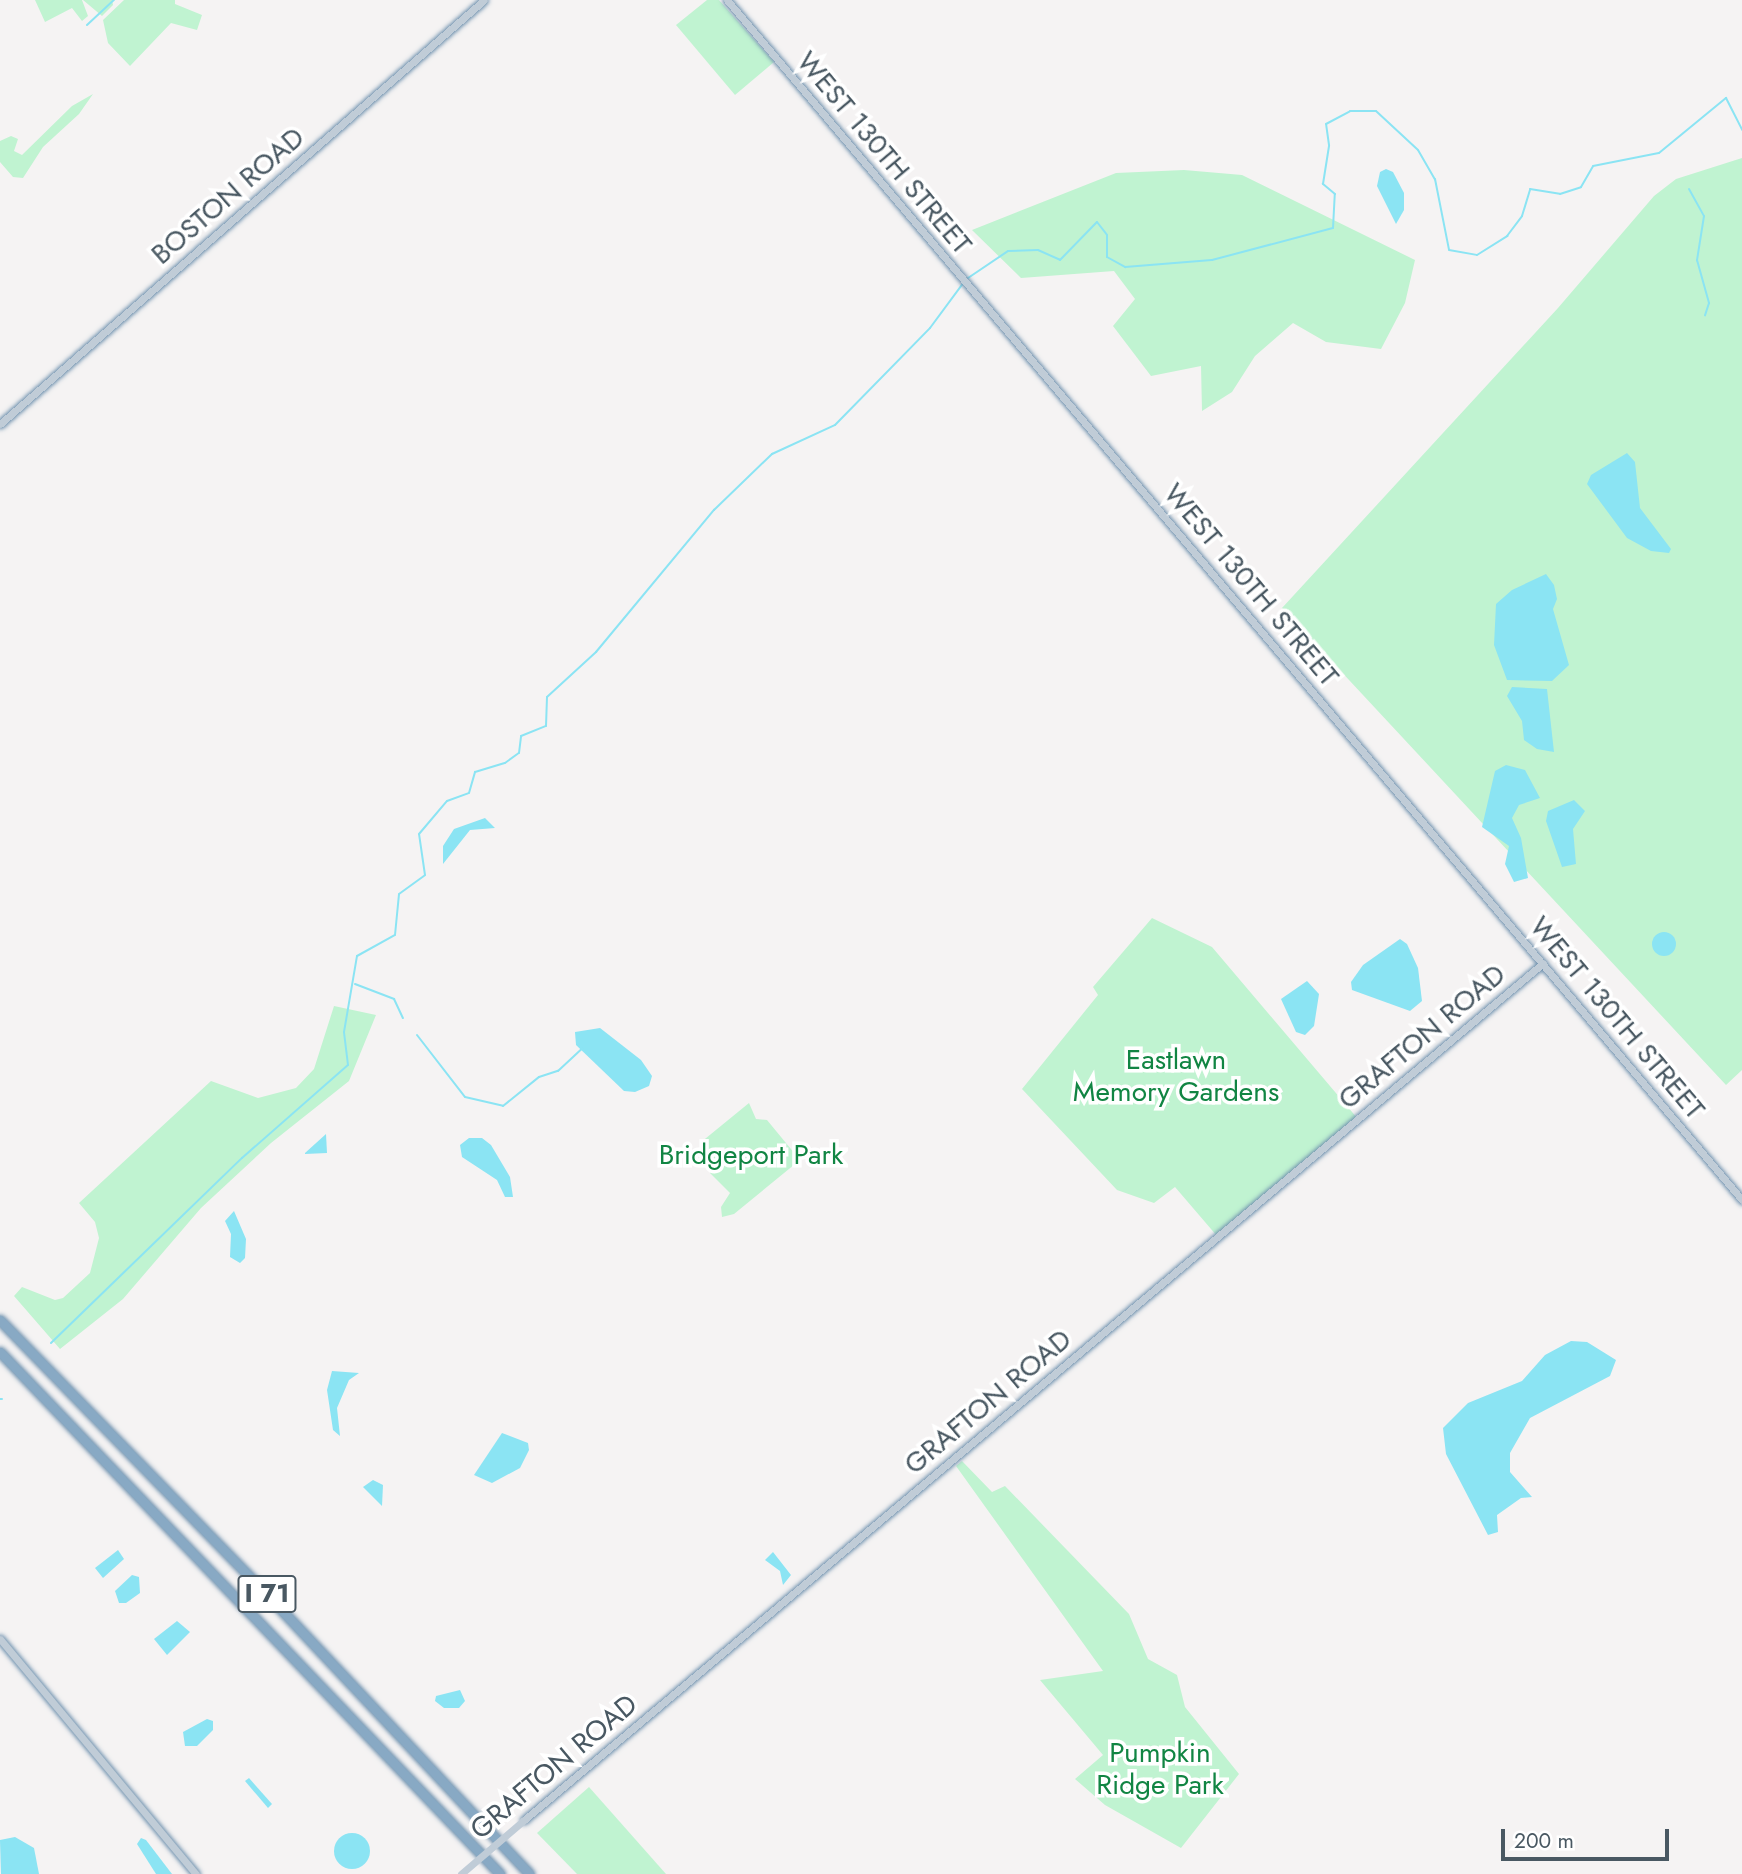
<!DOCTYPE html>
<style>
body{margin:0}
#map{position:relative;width:1742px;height:1874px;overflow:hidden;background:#f5f3f3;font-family:Jost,sans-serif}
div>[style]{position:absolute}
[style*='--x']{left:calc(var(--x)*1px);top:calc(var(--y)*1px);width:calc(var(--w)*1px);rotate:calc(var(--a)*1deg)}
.green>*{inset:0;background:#c0f3d1}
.water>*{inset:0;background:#8be4f3}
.round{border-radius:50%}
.stream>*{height:2px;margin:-1px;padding:0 1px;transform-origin:1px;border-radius:1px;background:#8be4f3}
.roads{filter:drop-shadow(0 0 2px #7394b0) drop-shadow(0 0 2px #7394b0)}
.secondary>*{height:7px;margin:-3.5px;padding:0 3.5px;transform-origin:3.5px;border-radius:3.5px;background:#c0ccd7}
.highway>*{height:9px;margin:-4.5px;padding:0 4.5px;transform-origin:4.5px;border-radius:4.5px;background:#88a9c4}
.secondary-bridge>*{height:7px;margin:-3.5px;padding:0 3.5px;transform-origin:3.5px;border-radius:3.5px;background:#c0ccd7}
span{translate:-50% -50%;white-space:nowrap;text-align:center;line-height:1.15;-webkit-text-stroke:7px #fff;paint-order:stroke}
.shield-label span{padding:2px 5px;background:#fff;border:2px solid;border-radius:5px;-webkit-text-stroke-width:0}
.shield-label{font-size:26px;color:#495862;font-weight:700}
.street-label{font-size:28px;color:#495862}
.park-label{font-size:28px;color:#118543}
.scale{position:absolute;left:1501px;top:1829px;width:168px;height:32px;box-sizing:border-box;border:4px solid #495862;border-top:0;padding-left:9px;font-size:21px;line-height:24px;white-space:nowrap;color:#495862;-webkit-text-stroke:5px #fff;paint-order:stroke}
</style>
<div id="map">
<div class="green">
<i style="clip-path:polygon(35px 0,82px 0,88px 16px,82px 21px,72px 8px,45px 22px)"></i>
<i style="clip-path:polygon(83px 0,112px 0,113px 5px,102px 16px)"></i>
<i style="clip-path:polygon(124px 0,175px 0,175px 4px,202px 15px,197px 30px,171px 23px,130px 66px,108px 43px,103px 20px)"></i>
<i style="clip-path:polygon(707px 0,719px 0,774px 62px,735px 95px,676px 25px)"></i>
<i style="clip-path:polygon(93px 94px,79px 114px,43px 147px,23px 178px,13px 177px,0 162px,0 141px,11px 136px,18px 139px,14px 151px,22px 155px,72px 106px)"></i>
<i style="clip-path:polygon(1742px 158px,1742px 1070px,1726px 1085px,1282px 608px,1558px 308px,1654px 196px,1676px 179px)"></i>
<i style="clip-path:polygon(1184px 170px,1242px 175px,1415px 260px,1405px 303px,1381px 349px,1326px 342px,1293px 323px,1255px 356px,1232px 392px,1202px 411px,1201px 366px,1151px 376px,1113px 326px,1135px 299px,1114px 271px,1021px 278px,972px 230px,1116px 173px)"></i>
<i style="clip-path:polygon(1152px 918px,1212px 947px,1358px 1119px,1217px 1236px,1175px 1187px,1154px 1203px,1117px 1190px,1022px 1089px,1098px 995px,1093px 987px)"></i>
<i style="clip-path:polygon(334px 1006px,376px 1015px,349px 1081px,271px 1143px,201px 1208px,123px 1299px,60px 1349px,14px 1296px,22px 1287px,55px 1300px,63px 1298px,90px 1273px,99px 1238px,95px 1222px,79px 1203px,211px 1081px,258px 1098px,296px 1088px,314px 1069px)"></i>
<i style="clip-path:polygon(749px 1103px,756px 1119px,767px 1120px,800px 1160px,734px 1214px,722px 1217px,721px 1207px,730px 1193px,710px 1173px,715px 1161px,700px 1143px)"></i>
<i style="clip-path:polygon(962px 1461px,992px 1492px,1005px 1486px,1129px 1614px,1148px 1659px,1177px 1675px,1185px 1707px,1239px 1774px,1181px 1848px,1105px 1805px,1075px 1779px,1103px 1755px,1040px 1680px,1103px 1671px,956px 1466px)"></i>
<i style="clip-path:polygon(589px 1787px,666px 1874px,577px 1874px,537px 1833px)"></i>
</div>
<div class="water">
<i style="clip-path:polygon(1386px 169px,1393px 172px,1404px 193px,1404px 210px,1396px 224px,1377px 186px,1380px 172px)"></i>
<i style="clip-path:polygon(1627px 453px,1635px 462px,1640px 508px,1671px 549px,1669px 553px,1651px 551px,1627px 538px,1587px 484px,1591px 475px)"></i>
<i style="clip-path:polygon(1546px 574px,1554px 585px,1557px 599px,1553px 609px,1569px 665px,1552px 681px,1507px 680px,1494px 645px,1496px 604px,1512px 590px)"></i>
<i style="clip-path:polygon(1512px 687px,1547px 689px,1554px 752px,1537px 749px,1524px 740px,1522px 721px,1507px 696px)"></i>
<i style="clip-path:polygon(1506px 765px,1525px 770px,1540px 798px,1519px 805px,1512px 818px,1521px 838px,1528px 878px,1514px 882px,1505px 864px,1509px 846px,1482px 827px,1495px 771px)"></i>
<i style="clip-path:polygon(1574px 800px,1585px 811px,1573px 829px,1576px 864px,1562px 867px,1546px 821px,1548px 811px)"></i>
<i style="clip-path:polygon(485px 818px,495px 828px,470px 830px,443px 864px,443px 846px,454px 829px)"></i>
<i class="round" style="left:1652px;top:932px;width:24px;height:24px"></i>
<i style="clip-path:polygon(1400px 939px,1407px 944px,1418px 968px,1422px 1001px,1410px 1011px,1352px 990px,1351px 982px,1363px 965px)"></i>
<i style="clip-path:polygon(1307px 981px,1319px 994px,1314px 1026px,1305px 1035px,1296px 1032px,1281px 999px)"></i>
<i style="clip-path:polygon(600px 1028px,641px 1060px,652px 1076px,649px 1086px,635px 1092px,624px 1091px,576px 1045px,575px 1032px)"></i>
<i style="clip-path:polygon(326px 1134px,327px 1153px,305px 1154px,305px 1153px)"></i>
<i style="clip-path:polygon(469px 1138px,482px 1138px,491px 1145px,510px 1177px,513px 1197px,505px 1197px,497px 1180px,462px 1157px,460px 1145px)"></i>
<i style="clip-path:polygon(234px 1211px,246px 1239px,245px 1258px,240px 1263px,230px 1257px,231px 1234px,225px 1221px)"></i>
<i style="clip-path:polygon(1571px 1341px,1587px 1342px,1616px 1360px,1610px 1376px,1530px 1418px,1510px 1453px,1510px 1472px,1532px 1497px,1521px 1498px,1497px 1515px,1498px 1532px,1488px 1535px,1446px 1454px,1443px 1428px,1468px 1403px,1522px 1381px,1545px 1355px)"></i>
<i style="clip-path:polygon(332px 1371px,359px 1373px,349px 1380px,337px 1408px,340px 1436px,333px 1430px,327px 1390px)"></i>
<i style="clip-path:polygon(502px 1433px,528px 1443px,529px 1450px,520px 1468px,492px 1483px,474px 1475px)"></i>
<i style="clip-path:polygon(373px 1480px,383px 1485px,382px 1506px,363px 1487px)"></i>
<i style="clip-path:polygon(118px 1550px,124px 1559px,103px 1578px,95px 1568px)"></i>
<i style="clip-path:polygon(773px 1552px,791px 1575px,783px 1585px,780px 1571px,765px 1560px)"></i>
<i style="clip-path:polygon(132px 1575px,139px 1577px,140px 1593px,126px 1603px,119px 1603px,115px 1591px)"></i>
<i style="clip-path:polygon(177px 1621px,190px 1632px,167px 1655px,154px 1639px)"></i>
<i style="clip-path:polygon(460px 1690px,465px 1701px,459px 1708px,444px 1708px,435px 1701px,436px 1696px)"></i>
<i style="clip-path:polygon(207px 1719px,213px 1721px,213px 1730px,197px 1746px,185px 1746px,183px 1732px)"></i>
<i style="clip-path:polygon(249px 1778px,272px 1804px,268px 1808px,245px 1781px)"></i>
<i class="round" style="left:334px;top:1833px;width:36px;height:36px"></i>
<i style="clip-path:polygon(15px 1837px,34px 1848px,39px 1874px,1px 1874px,0 1840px)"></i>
<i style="clip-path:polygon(141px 1838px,146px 1840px,172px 1874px,156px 1874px,137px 1844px)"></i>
</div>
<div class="stream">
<i style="--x:87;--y:25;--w:37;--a:-43"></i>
<i style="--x:1689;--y:189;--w:31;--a:61"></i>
<i style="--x:1704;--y:216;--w:45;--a:99"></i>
<i style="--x:1697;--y:260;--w:45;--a:74.4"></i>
<i style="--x:1709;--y:303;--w:13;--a:108"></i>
<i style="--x:968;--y:278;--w:48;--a:-34"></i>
<i style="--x:1008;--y:251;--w:30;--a:-2"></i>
<i style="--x:1038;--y:250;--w:24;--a:24"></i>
<i style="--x:1060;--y:260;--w:53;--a:-45.8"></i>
<i style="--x:1097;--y:222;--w:16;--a:52"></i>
<i style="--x:1107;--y:235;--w:22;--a:90"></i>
<i style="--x:1107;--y:257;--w:21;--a:29"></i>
<i style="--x:1125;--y:267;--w:87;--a:-4.6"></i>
<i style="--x:1212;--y:260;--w:125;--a:-14.8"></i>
<i style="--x:1333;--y:228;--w:34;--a:-87"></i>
<i style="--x:1335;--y:194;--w:16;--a:-140"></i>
<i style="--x:1323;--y:184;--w:39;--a:-81"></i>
<i style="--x:1329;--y:145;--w:21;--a:-98"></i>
<i style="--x:1326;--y:124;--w:27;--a:-28"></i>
<i style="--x:1350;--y:111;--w:26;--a:0"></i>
<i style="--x:1376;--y:111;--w:57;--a:42.9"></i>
<i style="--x:1418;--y:150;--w:34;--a:60"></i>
<i style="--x:1435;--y:179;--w:72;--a:78.8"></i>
<i style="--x:1449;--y:250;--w:28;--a:10"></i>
<i style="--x:1477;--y:255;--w:36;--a:-32"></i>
<i style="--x:1507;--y:236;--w:25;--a:-53"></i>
<i style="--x:1522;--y:216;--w:28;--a:-73"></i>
<i style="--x:1530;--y:189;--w:30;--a:9"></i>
<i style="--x:1560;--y:194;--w:22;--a:-18"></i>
<i style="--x:1581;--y:187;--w:24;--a:-60"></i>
<i style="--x:1593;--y:166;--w:67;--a:-11.1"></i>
<i style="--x:1659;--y:153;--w:87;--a:-39.4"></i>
<i style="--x:1726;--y:98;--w:36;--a:63"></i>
<i style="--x:355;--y:984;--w:42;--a:21"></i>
<i style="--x:394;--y:999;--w:21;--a:65"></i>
<i style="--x:417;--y:1035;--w:78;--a:52.3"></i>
<i style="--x:465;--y:1097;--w:39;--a:13"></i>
<i style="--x:503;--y:1106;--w:46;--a:-38.9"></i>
<i style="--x:539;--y:1077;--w:20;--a:-18"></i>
<i style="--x:558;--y:1071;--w:33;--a:-43"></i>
<i style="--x:51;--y:1343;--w:266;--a:-44.1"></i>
<i style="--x:242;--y:1158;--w:141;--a:-41.3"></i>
<i style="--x:348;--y:1065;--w:33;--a:-97"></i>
<i style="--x:344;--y:1032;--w:77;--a:-80.3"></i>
<i style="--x:357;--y:956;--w:43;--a:-28.9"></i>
<i style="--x:395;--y:935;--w:41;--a:-84.4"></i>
<i style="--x:399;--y:894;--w:32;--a:-36"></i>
<i style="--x:425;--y:875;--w:41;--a:-98.3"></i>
<i style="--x:419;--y:834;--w:43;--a:-49.7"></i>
<i style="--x:447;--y:801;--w:23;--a:-20"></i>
<i style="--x:469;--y:793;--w:22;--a:-74"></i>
<i style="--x:475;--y:772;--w:31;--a:-17"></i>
<i style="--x:505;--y:763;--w:17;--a:-36"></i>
<i style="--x:519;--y:753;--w:17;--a:-83"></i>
<i style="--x:521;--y:736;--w:27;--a:-22"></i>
<i style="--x:546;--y:726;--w:29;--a:-88"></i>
<i style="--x:547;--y:697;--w:67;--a:-42.6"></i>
<i style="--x:596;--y:652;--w:185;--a:-50.3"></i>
<i style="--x:714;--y:510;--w:81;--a:-44"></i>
<i style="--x:772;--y:454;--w:69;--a:-24.7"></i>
<i style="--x:835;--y:425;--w:136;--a:-45.6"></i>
<i style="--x:930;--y:328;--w:57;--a:-53.5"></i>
<i style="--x:0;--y:1399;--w:2;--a:0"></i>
</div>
<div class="roads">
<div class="secondary">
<i style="--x:727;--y:0;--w:1572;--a:49.77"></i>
<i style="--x:0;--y:424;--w:643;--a:-41.22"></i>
<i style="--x:0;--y:1639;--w:306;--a:50.2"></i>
<i style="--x:524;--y:1820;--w:1331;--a:-40.06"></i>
</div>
<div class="highway">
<i style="--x:0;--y:1320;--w:371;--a:45.8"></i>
<i style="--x:259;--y:1586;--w:395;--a:46.8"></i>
<i style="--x:0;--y:1352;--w:723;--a:46.23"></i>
</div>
</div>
<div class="secondary-bridge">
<i style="--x:461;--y:1874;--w:83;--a:-40.6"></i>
</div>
<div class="shield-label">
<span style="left:267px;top:1594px">I 71</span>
</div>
<div class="street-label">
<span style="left:884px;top:153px;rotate:50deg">WEST 130TH STREET</span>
<span style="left:228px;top:196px;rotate:-41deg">BOSTON ROAD</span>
<span style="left:1251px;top:585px;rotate:50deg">WEST 130TH STREET</span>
<span style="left:1617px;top:1018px;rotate:50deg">WEST 130TH STREET</span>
<span style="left:1422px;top:1037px;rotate:-40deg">GRAFTON ROAD</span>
<span style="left:988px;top:1402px;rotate:-40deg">GRAFTON ROAD</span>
<span style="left:554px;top:1767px;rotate:-40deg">GRAFTON ROAD</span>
</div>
<div class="park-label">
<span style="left:1176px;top:1076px">Eastlawn<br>Memory Gardens</span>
<span style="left:751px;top:1155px">Bridgeport Park</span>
<span style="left:1160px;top:1769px">Pumpkin<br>Ridge Park</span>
</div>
<div class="scale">200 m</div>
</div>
